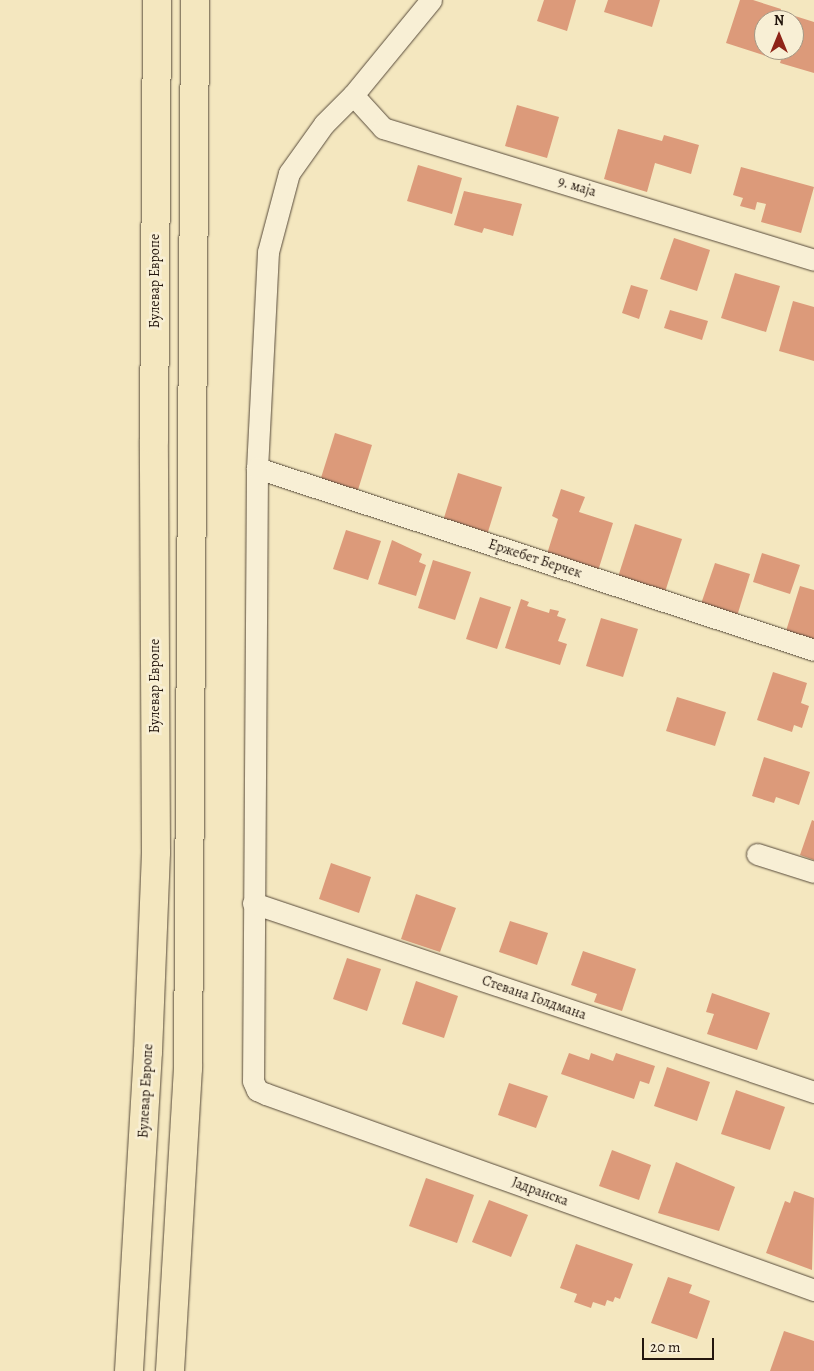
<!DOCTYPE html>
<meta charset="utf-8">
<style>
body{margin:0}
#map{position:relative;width:814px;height:1371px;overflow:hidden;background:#f4e7bf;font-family:Alegreya,serif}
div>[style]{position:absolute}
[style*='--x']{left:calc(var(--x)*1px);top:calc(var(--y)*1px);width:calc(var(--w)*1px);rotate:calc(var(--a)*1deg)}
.building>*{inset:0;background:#dc9a7a}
.roads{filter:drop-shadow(0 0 1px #574a3a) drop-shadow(0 0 1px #574a3a)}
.street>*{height:21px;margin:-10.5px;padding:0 10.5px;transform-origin:10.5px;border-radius:10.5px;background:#f8efd5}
.primary>*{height:28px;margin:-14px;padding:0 14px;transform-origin:14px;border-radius:14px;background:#f4e7bf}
span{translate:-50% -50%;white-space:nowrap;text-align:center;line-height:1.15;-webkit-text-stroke:5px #f8efd5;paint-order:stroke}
.street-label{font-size:14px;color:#23160d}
.north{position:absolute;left:754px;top:10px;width:50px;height:50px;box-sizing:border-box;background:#f8efd5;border:1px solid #a39885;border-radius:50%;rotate:0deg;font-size:14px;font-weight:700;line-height:20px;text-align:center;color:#23160d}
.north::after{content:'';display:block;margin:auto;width:18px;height:22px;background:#8f2418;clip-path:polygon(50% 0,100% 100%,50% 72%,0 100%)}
.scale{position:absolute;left:642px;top:1338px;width:72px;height:22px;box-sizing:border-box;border:2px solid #23160d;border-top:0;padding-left:6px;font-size:15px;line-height:18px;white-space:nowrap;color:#23160d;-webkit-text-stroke:4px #f8efd5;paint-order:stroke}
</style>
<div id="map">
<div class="building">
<i style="clip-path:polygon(544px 0,576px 0,567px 31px,537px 21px)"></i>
<i style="clip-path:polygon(608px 0,660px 0,652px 27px,604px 12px)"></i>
<i style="clip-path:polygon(740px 0,753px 0,781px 9px,778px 20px,764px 20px,766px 56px,726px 43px)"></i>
<i style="clip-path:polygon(795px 16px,814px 22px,814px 73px,780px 63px,784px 50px,794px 50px)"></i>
<i style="clip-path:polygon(517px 105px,559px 117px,547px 158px,505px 146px)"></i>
<i style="clip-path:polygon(618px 129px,662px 141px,664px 135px,699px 145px,691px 174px,655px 163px,647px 192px,604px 179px)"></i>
<i style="clip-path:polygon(418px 165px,462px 178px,452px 214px,407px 201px)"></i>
<i style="clip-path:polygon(741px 167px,814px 187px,801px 233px,761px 222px,766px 204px,757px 202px,755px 210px,740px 206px,743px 198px,733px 195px)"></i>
<i style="clip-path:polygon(464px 191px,522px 204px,513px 236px,484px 228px,482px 233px,454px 225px)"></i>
<i style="clip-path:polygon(674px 238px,710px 250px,697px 291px,660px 279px)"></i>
<i style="clip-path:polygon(735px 273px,780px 286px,766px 332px,721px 318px)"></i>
<i style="clip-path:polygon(631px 285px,648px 290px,639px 319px,622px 313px)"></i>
<i style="clip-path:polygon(793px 301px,814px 307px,814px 361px,779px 351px)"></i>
<i style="clip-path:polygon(670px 310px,708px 321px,702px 340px,664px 328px)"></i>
<i style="clip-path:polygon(335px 433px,372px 445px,357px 493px,320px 481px)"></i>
<i style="clip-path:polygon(458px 473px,502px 487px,487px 535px,443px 521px)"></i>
<i style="clip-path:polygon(561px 489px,585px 497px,579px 512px,613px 523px,598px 571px,547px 554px,558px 519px,552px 516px)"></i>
<i style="clip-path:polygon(635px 524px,682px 539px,665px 592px,618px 577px)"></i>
<i style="clip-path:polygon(346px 530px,381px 541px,368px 580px,333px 569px)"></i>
<i style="clip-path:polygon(392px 540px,422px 554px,419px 562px,426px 565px,416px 596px,378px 584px)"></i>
<i style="clip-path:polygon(762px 553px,800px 565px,790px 594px,753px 582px)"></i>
<i style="clip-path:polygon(433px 560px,471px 572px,455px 620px,418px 608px)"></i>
<i style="clip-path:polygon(715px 563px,750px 574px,737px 616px,701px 604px)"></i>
<i style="clip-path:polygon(800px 586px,814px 590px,814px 640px,786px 631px)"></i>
<i style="clip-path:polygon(480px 597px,511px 607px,497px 649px,466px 639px)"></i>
<i style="clip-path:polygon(521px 599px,529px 602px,527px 606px,549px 613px,550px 609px,559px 611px,557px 616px,566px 619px,558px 641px,567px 644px,560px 665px,505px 648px)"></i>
<i style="clip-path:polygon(601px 618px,638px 629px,623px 677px,586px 666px)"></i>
<i style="clip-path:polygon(773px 672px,807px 683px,801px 703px,809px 706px,802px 728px,794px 725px,792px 732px,757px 720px)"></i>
<i style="clip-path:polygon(677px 697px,726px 712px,715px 746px,666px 731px)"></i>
<i style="clip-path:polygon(764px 757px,810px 772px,799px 805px,776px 797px,774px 803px,752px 796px)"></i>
<i style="clip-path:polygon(812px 820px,814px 821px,814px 860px,800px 855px)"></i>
<i style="clip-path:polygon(331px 863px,371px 877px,359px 913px,319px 899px)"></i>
<i style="clip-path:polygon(416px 894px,456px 908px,440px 952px,401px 939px)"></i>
<i style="clip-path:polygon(510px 921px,548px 933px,537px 965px,499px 952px)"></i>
<i style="clip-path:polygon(583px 951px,636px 969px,622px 1011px,594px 1002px,597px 994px,571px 985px)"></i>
<i style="clip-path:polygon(347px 958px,381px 969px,367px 1011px,333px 999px)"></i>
<i style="clip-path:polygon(416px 981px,458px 996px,444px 1038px,402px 1024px)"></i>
<i style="clip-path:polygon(712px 993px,770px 1013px,757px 1050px,707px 1034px,714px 1014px,706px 1012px)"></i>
<i style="clip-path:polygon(569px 1053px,589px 1060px,591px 1053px,613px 1061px,616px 1053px,655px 1066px,649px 1084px,640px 1081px,634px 1099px,561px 1074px)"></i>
<i style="clip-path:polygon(667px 1067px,710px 1082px,697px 1121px,654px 1106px)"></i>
<i style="clip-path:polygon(509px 1083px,548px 1096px,536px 1128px,498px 1115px)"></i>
<i style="clip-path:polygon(736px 1090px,785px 1107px,770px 1150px,721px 1134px)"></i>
<i style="clip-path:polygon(612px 1150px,651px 1165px,639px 1200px,599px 1186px)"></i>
<i style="clip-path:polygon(676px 1162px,735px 1187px,719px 1231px,658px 1213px)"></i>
<i style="clip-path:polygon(426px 1178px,474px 1195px,457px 1243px,409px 1226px)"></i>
<i style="clip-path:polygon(794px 1191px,814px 1198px,812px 1270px,766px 1253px,785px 1201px,790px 1203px)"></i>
<i style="clip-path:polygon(489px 1200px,528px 1215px,511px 1257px,472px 1242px)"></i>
<i style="clip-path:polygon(576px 1244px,633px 1264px,620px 1299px,615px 1297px,613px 1302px,607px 1300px,605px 1306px,593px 1302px,591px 1308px,574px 1302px,577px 1294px,560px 1288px)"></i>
<i style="clip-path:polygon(668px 1277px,692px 1285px,689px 1293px,710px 1301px,697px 1339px,651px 1323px)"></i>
<i style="clip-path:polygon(784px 1331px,814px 1341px,814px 1371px,770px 1371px)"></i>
</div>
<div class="roads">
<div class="street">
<i style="--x:431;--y:0;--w:123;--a:129.4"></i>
<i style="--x:353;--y:95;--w:41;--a:135"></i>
<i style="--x:324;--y:124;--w:60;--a:125.5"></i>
<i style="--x:289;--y:173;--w:82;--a:104.9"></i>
<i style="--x:268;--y:252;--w:216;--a:92.9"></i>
<i style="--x:257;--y:468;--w:613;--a:90.37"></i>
<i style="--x:253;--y:1081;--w:10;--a:66"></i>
<i style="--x:257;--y:1090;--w:10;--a:24"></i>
<i style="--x:266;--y:1094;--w:582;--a:19.68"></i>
<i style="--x:353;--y:95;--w:45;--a:47.7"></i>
<i style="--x:383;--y:128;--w:451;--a:17"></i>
<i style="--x:257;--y:468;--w:586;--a:18.09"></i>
<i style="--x:757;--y:854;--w:60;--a:17.5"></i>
<i style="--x:253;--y:903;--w:592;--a:18.62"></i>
</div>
<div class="primary">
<i style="--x:129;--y:1371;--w:320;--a:-86.6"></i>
<i style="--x:148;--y:1052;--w:200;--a:-87.7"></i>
<i style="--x:156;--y:852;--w:412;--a:-90.3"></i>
<i style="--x:154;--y:440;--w:440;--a:-89.6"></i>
<i style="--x:170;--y:1371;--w:304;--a:-86.6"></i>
<i style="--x:188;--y:1068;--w:1068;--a:-89.62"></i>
</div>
</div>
<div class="street-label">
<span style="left:577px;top:187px;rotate:17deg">9. маја</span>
<span style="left:155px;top:281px;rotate:-90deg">Булевар Европе</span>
<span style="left:535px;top:559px;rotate:18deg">Ержебет Берчек</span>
<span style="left:155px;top:686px;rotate:-90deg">Булевар Европе</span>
<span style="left:534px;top:998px;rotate:19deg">Стевана Голдмана</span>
<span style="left:146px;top:1091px;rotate:-87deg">Булевар Европе</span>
<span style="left:540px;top:1192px;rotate:20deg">Јадранска</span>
</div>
<div class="north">N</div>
<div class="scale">20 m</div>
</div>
